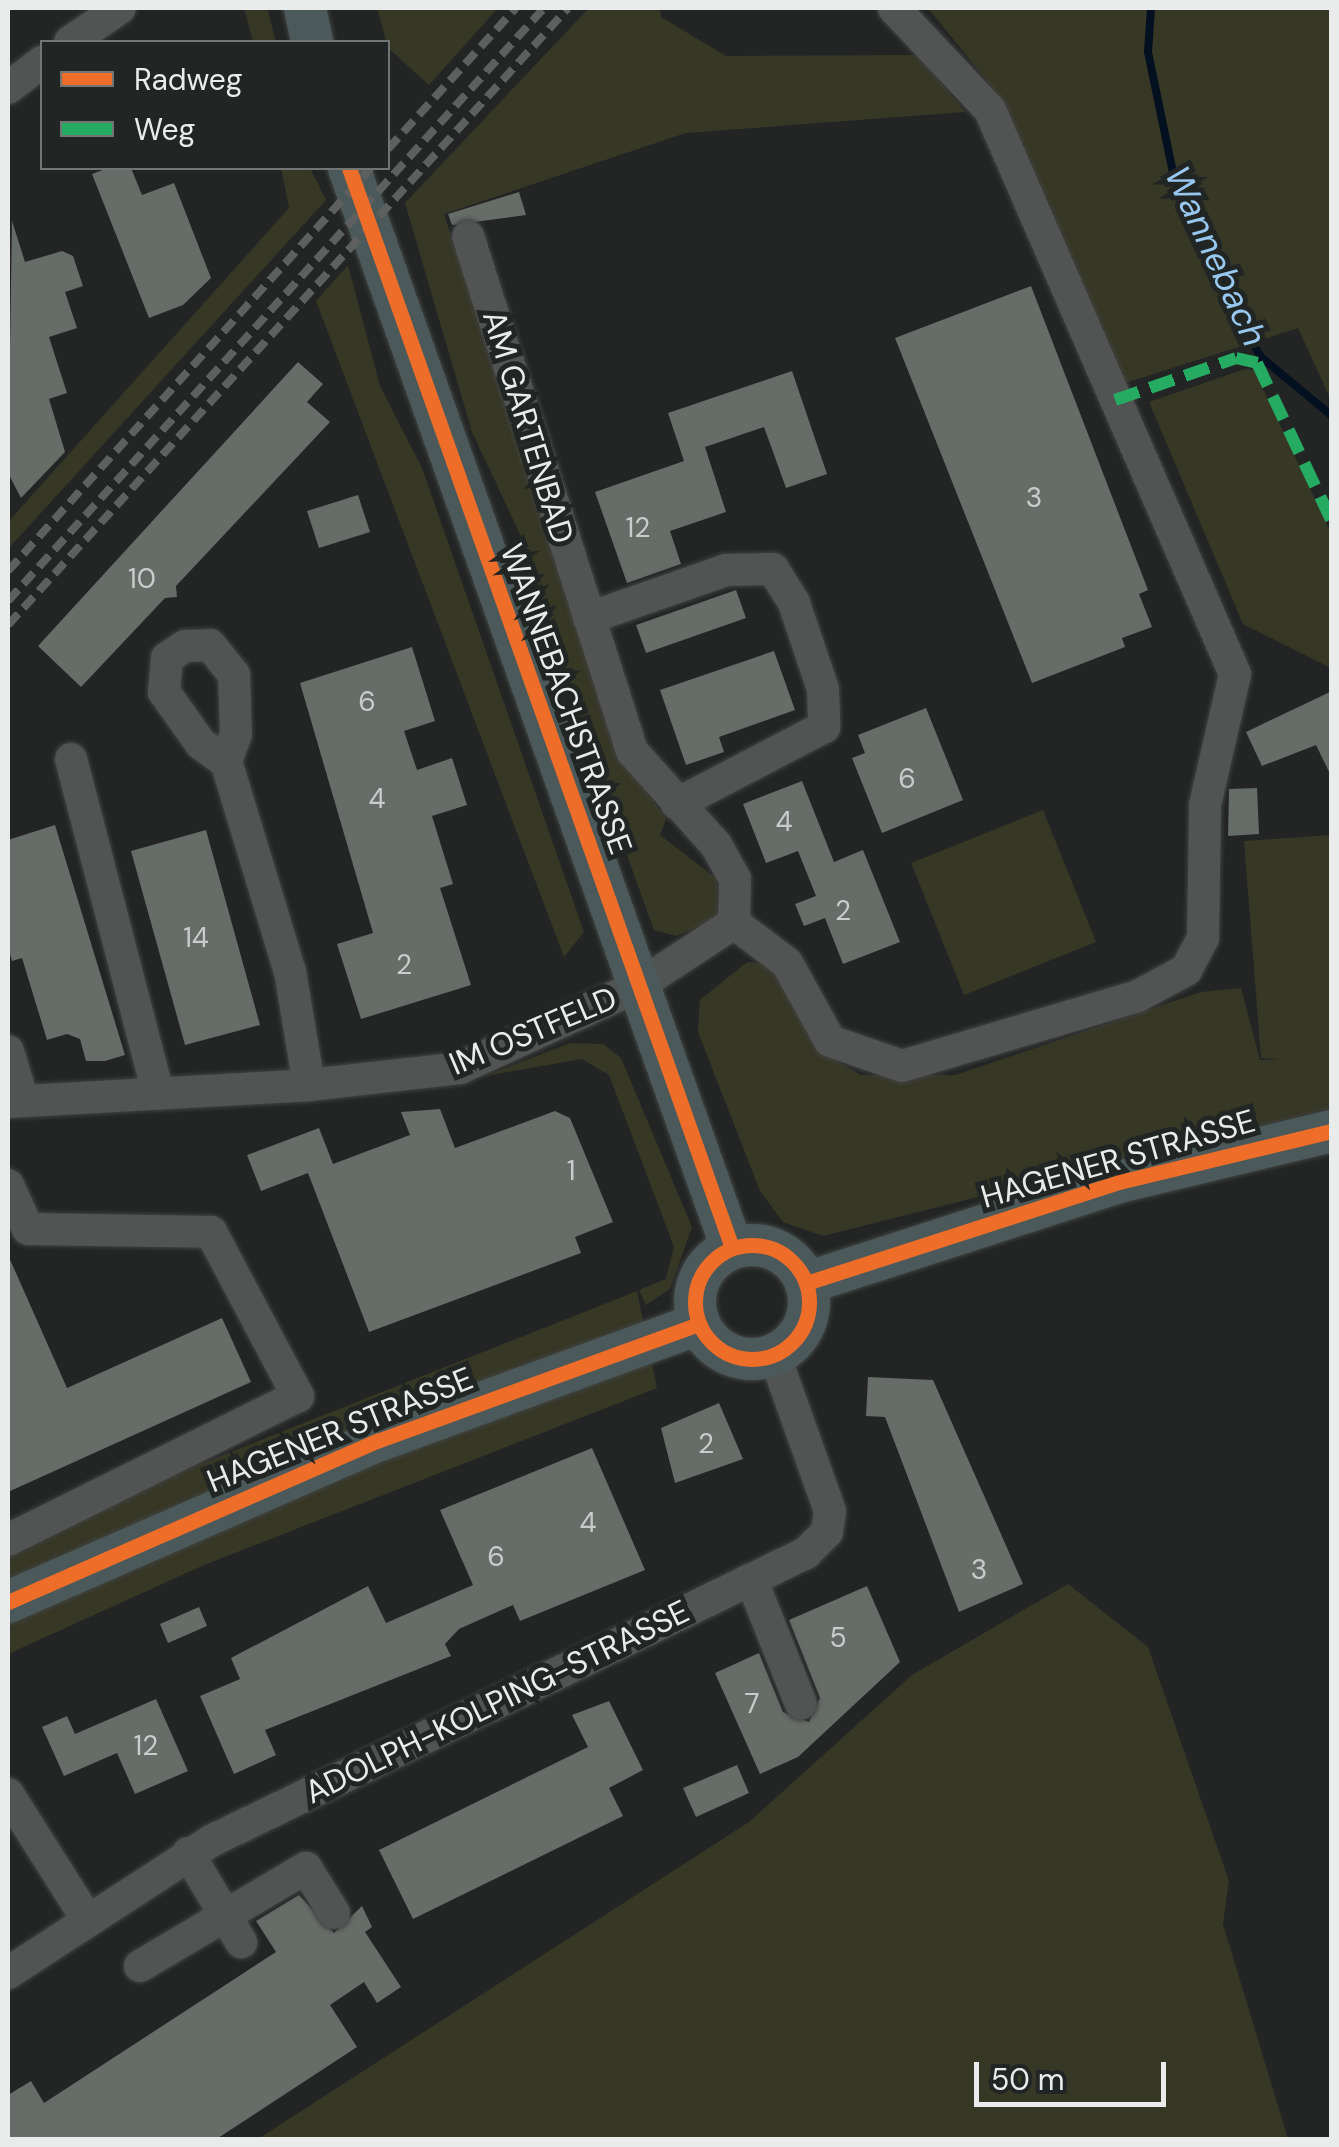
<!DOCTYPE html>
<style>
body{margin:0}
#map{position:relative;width:1339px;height:2147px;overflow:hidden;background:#222524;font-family:"DM Sans",sans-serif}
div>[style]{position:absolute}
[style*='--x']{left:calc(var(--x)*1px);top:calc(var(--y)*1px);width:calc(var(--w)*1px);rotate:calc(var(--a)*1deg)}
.green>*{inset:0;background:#373726}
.stream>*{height:8px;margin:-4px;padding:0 4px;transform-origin:4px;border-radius:4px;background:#03101f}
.building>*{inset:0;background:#666c67}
.roads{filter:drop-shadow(0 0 2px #404241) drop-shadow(0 0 2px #404241)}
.minor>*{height:32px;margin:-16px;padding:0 16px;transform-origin:16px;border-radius:16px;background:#525353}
.major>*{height:42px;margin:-21px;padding:0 21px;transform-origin:21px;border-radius:21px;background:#4c595a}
.major>.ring{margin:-21px;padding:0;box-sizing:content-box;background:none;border:42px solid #4c595a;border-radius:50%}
.rail>*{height:8px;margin-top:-4px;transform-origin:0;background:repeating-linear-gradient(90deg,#5e605f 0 15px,transparent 0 23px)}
.quiet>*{height:12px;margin-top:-6px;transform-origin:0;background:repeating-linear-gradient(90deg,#26ab63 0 25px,transparent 0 37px)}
.cycleway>*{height:15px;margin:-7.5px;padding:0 7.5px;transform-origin:7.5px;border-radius:7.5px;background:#ee6e29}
.cycleway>.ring{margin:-7.5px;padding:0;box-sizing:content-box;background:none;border:15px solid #ee6e29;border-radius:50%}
span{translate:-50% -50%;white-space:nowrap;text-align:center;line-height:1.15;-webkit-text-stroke:10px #212624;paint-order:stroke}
.number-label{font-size:28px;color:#c8ccca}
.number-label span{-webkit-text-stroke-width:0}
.street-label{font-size:32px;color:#e9eceb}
.water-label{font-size:35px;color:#98c8ef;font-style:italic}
.frame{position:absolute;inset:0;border:10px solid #e9eceb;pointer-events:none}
.legend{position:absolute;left:40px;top:40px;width:350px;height:130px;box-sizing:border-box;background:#212624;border:2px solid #717574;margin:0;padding:12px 18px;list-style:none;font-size:30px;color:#e9eceb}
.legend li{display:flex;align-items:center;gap:20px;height:50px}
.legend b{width:50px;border:2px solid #717574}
.scale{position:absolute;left:974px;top:2062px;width:192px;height:45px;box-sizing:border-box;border:5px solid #e9eceb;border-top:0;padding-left:12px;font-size:30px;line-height:35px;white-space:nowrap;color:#e9eceb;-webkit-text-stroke:8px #212624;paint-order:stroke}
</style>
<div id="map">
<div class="green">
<i style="clip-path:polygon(244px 8px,267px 8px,276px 42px,253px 42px)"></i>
<i style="clip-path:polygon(377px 8px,498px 8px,429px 85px,388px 48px)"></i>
<i style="clip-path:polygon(589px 8px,660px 8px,661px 17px,726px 56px,918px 55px,965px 112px,686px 133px,444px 214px,625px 762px,666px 819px,660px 835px,717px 879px,717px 919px,676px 936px,654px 930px,546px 631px,534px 564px,472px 432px,405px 203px)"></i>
<i style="clip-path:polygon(928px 8px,1331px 8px,1331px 400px,1298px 328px,1119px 385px,1004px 102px)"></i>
<i style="clip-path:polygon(281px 168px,310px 168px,326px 200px,8px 549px,8px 522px,289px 208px)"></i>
<i style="clip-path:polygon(348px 265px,380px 386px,422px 468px,584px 932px,564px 957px,316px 301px)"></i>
<i style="clip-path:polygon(1245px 369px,1254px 370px,1331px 533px,1331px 668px,1243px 624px,1149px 402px)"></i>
<i style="clip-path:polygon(1043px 810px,1096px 942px,964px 995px,911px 863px)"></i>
<i style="clip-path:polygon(1331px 835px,1331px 1108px,823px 1236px,783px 1222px,760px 1191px,698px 1032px,700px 1000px,747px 962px,765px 963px,837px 1061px,861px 1075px,955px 1075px,1201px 992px,1241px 988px,1260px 1060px,1279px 1059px,1261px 1058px,1244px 841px)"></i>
<i style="clip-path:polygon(570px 1043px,603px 1044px,621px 1058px,692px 1227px,670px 1289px,646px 1305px,639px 1290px,666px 1279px,674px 1247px,609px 1075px,582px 1059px,486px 1076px)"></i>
<i style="clip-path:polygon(637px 1291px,657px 1388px,204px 1565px,8px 1654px,8px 1558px,183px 1471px)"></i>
<i style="clip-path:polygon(1068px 1584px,1148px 1647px,1229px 1881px,1223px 1924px,1288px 2139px,258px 2139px,749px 1822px,912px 1675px)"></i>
</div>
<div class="stream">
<i style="--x:1151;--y:8;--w:44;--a:93.9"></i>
<i style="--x:1148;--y:52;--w:124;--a:78.3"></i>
<i style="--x:1173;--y:173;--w:164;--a:66.3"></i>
<i style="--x:1239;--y:323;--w:42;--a:56.7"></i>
<i style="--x:1262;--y:358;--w:91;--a:39.6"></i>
</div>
<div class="building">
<i style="clip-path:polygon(108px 168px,131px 168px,142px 195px,174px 183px,211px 278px,183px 305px,149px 318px,92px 174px)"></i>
<i style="clip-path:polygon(519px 192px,526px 215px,452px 225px,448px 214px)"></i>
<i style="clip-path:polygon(12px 221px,25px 262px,62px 251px,73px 256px,83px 286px,65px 292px,77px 328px,49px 337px,67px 393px,49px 399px,65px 452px,21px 498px,8px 473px)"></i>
<i style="clip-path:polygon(1031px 286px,1148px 590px,1139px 594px,1152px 627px,1122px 638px,1125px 647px,1032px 683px,895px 338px)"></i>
<i style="clip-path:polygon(298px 362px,323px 384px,307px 402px,330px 422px,176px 586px,177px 597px,165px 598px,81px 687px,38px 646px)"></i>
<i style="clip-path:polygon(792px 371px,827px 474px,786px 488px,764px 427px,705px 447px,726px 512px,670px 531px,681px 564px,627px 583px,595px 492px,684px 461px,668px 413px)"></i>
<i style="clip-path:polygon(358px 495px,370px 532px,319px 548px,307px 511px)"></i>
<i style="clip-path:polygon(736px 590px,746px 618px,646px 653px,636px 625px)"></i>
<i style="clip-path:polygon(412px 647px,435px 721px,404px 731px,417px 770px,452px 758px,467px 805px,432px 816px,453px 884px,440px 888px,471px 985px,361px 1019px,337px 944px,373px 933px,300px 683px)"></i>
<i style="clip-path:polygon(774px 651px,795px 710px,719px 737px,724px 752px,686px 765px,660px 690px)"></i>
<i style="clip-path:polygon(1332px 691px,1332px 778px,1316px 745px,1262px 766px,1246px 732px)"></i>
<i style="clip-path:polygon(926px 708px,963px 800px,882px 833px,852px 758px,865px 753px,858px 735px)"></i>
<i style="clip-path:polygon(802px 781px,834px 862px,863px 850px,900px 942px,843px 964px,825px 918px,804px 926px,795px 904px,816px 896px,798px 851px,766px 863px,743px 804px)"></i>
<i style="clip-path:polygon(1257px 788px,1259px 834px,1228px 836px,1229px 789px)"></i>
<i style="clip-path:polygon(55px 825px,125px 1055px,105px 1061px,86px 1061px,80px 1039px,67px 1034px,47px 1040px,22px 958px,12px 961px,8px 947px,8px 840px)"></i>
<i style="clip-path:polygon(206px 830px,260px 1025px,185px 1045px,131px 851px)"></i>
<i style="clip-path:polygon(440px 1109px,455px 1148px,555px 1111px,570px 1118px,613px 1222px,575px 1237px,581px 1253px,369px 1332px,308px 1173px,261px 1191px,247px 1155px,319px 1128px,333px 1164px,410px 1135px,401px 1112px)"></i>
<i style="clip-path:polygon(8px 1255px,67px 1388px,222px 1318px,251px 1382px,8px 1492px)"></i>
<i style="clip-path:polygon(868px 1377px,933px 1380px,1023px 1584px,959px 1612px,885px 1417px,866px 1416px)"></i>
<i style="clip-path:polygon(719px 1403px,743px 1459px,675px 1483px,661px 1428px)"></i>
<i style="clip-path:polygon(592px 1448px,645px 1570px,520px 1621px,513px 1605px,459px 1629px,445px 1644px,451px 1656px,265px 1730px,276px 1755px,234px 1774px,200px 1696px,240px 1679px,231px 1658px,368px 1586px,386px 1623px,473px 1585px,440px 1510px)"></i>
<i style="clip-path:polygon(867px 1586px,900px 1662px,798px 1757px,760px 1774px,715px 1673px,759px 1653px,783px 1712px,809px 1722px,820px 1698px,789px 1620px)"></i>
<i style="clip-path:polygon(199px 1607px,207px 1626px,168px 1643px,160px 1624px)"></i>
<i style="clip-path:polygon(156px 1699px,188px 1771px,135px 1794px,117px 1753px,64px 1776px,42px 1727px,67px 1716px,75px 1734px)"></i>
<i style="clip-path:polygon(609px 1701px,643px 1770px,609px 1788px,623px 1816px,413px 1919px,379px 1850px,588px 1747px,572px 1715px)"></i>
<i style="clip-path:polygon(737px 1765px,749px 1793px,696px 1817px,683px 1788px)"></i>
<i style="clip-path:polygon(299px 1895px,334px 1933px,362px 1906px,372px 1927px,365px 1932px,401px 1987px,377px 2003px,364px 1982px,330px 2005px,357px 2047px,215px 2140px,8px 2140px,8px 2095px,31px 2081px,44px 2103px,276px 1952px,256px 1921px)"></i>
</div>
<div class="roads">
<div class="minor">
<i style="--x:70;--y:42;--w:60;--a:-34.2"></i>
<i style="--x:8;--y:88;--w:43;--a:-37.4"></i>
<i style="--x:589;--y:618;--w:145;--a:-19.3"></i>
<i style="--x:726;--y:570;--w:47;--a:-1.2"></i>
<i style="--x:773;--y:569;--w:40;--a:58"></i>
<i style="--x:794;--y:603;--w:91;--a:71.4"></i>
<i style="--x:823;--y:689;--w:38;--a:88"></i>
<i style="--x:824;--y:727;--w:166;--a:152.4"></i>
<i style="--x:71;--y:759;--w:346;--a:75.4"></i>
<i style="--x:734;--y:923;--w:66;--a:37"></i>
<i style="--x:787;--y:963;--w:89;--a:61.1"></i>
<i style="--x:830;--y:1041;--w:76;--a:19.1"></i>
<i style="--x:902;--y:1066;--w:246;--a:-16.5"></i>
<i style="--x:1138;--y:996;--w:55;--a:-28.4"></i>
<i style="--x:1186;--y:970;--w:36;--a:-62"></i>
<i style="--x:1203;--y:938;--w:133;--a:-89.1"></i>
<i style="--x:1205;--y:805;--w:134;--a:-77.1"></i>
<i style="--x:1235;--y:674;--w:615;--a:-113.48"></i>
<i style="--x:990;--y:110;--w:140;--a:-133.3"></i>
<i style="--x:8;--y:1051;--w:52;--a:73.3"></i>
<i style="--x:309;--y:1085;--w:152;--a:-6.4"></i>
<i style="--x:460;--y:1068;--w:196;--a:-24.7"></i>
<i style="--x:638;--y:986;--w:115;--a:-33.3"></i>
<i style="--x:734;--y:923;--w:44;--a:-88.7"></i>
<i style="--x:735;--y:879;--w:39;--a:-119"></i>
<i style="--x:716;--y:845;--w:126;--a:-131.8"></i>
<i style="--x:632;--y:751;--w:540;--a:-107.66"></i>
<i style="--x:8;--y:1102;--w:301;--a:-3.2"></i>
<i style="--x:309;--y:1085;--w:115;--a:-99.5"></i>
<i style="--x:290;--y:972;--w:220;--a:-106.9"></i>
<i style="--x:226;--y:762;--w:31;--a:-144"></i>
<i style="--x:201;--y:744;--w:64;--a:-125.4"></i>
<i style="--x:164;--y:692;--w:34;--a:-85"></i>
<i style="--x:167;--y:658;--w:22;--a:-34"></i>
<i style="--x:185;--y:646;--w:25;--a:-2"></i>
<i style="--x:210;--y:645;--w:38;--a:51"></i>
<i style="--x:234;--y:675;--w:59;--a:88.1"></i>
<i style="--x:236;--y:734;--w:30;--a:110"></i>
<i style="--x:8;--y:1185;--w:48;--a:65.6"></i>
<i style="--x:28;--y:1229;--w:183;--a:0.9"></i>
<i style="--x:211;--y:1232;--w:186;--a:62.1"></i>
<i style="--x:298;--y:1396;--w:324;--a:153.6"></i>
<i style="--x:752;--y:1581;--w:132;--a:68.3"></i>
<i style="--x:8;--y:1794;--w:144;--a:57.7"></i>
<i style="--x:188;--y:1853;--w:104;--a:59.2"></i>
<i style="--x:140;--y:1966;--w:193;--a:-30.6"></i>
<i style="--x:306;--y:1868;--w:53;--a:58.1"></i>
<i style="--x:8;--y:1973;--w:242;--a:-33"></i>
<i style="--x:211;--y:1841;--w:661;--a:-25.83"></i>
<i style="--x:806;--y:1553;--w:30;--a:-45"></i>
<i style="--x:827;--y:1532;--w:21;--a:-82"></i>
<i style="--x:830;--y:1511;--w:167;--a:-109.6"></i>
</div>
<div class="major">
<i style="--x:305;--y:8;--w:35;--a:78"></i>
<i style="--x:349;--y:168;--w:1146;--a:70.47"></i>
<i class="ring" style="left:695px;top:1245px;width:72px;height:72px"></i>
<i style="--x:806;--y:1283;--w:329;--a:-17.9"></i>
<i style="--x:1119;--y:1182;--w:219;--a:-13.5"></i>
<i style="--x:8;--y:1602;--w:403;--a:-23.6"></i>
<i style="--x:377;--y:1441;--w:343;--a:-20"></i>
</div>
</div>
<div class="rail">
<i style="--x:388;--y:149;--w:190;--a:-47.8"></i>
<i style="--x:8;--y:571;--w:542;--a:-47.99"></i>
<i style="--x:8;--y:601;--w:799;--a:-47.89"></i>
<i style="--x:8;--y:625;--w:833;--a:-47.77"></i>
</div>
<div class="quiet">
<i style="--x:1115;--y:400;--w:128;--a:-19.1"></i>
<i style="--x:1236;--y:358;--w:22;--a:13"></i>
<i style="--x:1257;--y:363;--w:176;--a:64.7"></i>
</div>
<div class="cycleway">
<i style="--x:349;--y:168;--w:1146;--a:70.47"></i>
<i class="ring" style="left:695px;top:1245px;width:99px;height:99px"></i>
<i style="--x:806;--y:1283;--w:329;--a:-17.9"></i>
<i style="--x:1119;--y:1182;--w:219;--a:-13.5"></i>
<i style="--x:8;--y:1602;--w:403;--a:-23.6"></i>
<i style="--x:377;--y:1441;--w:343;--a:-20"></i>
</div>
<div class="number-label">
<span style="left:1034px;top:498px">3</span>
<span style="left:638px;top:528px">12</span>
<span style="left:142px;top:579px">10</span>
<span style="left:367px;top:702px">6</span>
<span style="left:907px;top:779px">6</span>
<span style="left:377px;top:799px">4</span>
<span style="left:784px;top:822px">4</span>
<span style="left:843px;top:911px">2</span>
<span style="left:196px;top:938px">14</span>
<span style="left:404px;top:965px">2</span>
<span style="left:571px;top:1171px">1</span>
<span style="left:706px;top:1444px">2</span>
<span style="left:588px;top:1523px">4</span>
<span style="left:496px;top:1557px">6</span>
<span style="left:979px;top:1570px">3</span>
<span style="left:838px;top:1638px">5</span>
<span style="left:752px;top:1704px">7</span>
<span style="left:146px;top:1746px">12</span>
</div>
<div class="street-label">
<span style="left:528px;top:427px;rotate:73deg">AM GARTENBAD</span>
<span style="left:566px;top:699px;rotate:70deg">WANNEBACHSTRASSE</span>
<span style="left:533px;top:1031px;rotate:-23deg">IM OSTFELD</span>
<span style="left:1118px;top:1159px;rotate:-16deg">HAGENER STRASSE</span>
<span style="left:340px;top:1430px;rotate:-22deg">HAGENER STRASSE</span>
<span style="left:497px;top:1702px;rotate:-26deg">ADOLPH-KOLPING-STRASSE</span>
</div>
<div class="water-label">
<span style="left:1216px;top:256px;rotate:65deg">Wannebach</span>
</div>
<div class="frame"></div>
<ul class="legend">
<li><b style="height:12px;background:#ee6e29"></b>Radweg</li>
<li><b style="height:12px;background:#26ab63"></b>Weg</li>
</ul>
<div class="scale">50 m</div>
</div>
